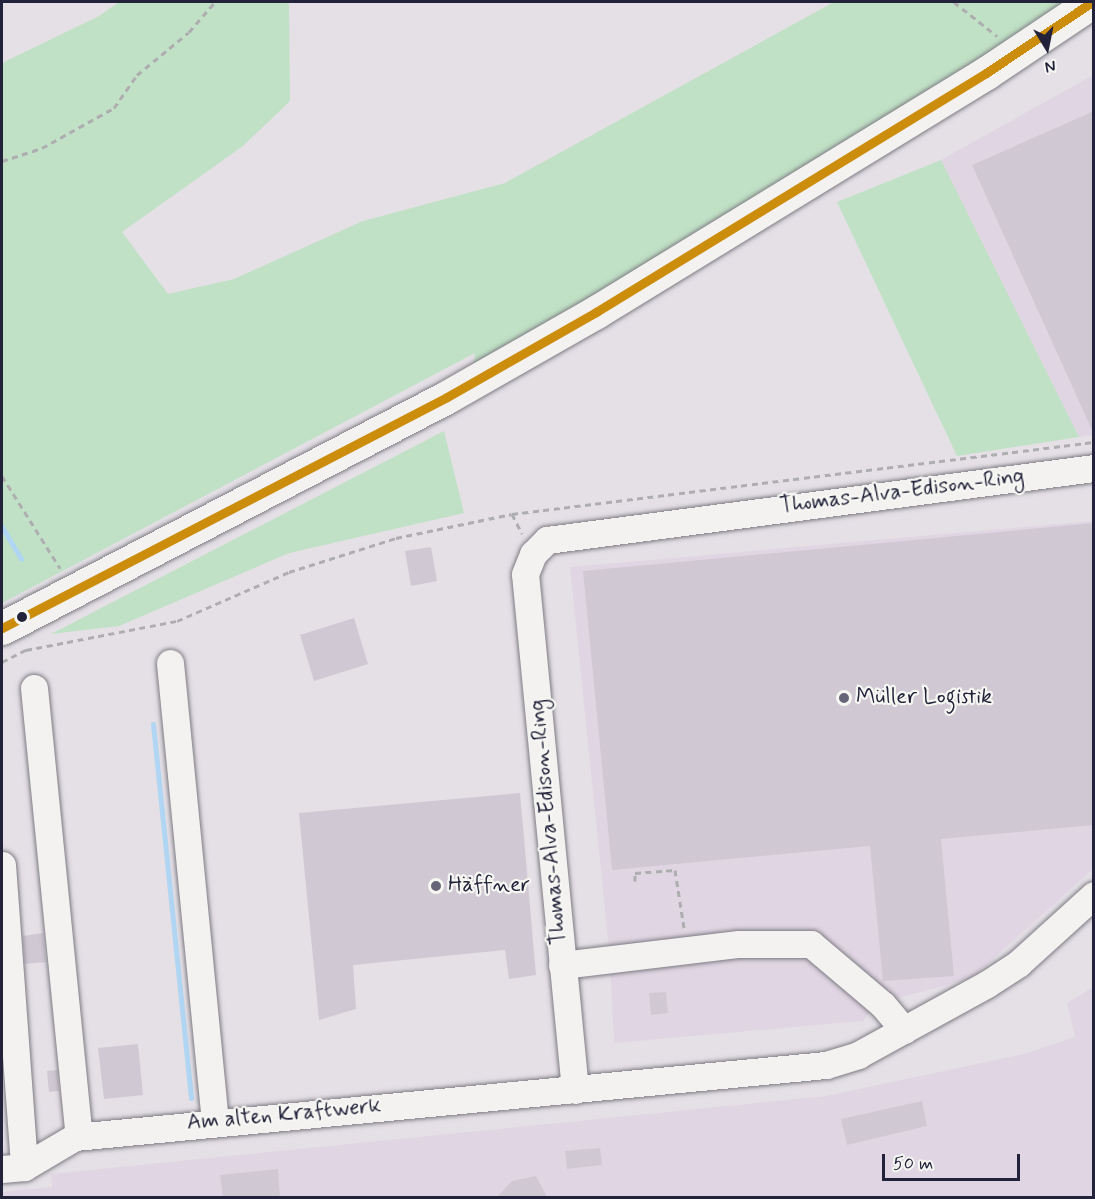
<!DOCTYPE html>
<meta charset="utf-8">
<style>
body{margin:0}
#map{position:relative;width:1095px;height:1199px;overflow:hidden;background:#e5e0e6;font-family:Mynerve,sans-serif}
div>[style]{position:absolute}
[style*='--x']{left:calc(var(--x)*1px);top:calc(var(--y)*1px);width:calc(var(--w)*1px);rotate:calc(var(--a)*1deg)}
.built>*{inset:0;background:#e0d6e3}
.green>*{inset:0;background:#c0e1c5}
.stream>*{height:5px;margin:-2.5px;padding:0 2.5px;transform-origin:2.5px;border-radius:2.5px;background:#b0d6f3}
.building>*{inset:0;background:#d0c8d3}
.path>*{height:3px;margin-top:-1.5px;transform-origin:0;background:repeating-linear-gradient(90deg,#aeadb0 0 6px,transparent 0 10.5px)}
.roads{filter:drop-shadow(0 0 2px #7e7c84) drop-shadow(0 0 2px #7e7c84)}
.minor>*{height:27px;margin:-13.5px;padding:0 13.5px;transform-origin:13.5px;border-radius:13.5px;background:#f3f2f1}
.major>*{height:33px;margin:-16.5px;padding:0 16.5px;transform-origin:16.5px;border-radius:16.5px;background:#f3f2f1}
.bus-1>*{height:9px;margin:-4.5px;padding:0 4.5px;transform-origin:4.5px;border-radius:4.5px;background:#cc8c0c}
.dots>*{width:16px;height:16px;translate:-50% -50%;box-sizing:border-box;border:3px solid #f6f6f2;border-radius:50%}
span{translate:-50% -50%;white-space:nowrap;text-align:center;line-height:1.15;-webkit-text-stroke:4.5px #f6f6f2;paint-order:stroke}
.street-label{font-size:22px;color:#22223b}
.poi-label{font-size:22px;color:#22223b}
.left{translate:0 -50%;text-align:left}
.frame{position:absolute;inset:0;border:3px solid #22223b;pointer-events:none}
.north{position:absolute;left:1017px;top:18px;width:60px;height:60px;-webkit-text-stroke:4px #f6f6f2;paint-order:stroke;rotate:170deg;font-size:16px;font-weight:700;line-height:24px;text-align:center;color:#22223b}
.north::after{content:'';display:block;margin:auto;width:21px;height:27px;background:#22223b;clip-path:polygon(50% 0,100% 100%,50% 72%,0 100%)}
.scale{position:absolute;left:882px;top:1154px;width:138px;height:27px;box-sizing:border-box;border:3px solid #22223b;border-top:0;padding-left:8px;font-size:18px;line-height:21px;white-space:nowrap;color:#22223b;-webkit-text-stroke:4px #f6f6f2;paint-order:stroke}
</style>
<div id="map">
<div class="built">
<i style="clip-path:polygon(1093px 75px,1093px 435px,1079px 437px,941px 160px)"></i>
<i style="clip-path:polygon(1093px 521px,1093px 869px,972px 978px,902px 997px,871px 1011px,863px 1021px,614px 1043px,610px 959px,570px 567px)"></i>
<i style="clip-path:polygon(1093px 987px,1093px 1197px,2px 1198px,2px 1192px,52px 1187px,51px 1174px,826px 1096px,1024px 1054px,1075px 1037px,1067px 1003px)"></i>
</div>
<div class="green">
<i style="clip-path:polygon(119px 2px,289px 2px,290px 101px,243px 146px,122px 232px,168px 294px,234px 279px,363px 221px,505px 183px,834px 2px,1083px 2px,473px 369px,475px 353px,2px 603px,2px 63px,99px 16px)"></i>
<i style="clip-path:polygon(941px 160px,1079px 437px,957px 456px,837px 202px)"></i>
<i style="clip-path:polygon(444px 431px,464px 513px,289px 553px,119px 626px,51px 634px)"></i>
</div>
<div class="stream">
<i style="--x:2;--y:527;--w:37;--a:59"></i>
<i style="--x:153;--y:724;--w:376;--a:84.2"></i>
</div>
<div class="building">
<i style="clip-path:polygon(1094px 111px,1094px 430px,1092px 430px,972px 165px)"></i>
<i style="clip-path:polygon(1094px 523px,1094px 825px,941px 839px,954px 976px,883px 981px,870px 846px,612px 870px,583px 571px)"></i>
<i style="clip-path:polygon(431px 547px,437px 581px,411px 586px,405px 551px)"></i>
<i style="clip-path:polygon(354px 618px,368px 664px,314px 681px,300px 635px)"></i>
<i style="clip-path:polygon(520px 793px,536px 975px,509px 979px,505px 950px,353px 965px,356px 1009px,319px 1020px,299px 813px)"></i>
<i style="clip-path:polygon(43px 933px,46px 962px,25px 964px,23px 936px)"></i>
<i style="clip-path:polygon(666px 992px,668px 1013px,651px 1015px,649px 993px)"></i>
<i style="clip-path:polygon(138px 1044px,143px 1095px,104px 1099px,98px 1048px)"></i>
<i style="clip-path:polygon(57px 1070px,59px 1091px,49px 1092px,47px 1071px)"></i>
<i style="clip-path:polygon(922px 1101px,927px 1126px,847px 1145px,841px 1119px)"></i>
<i style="clip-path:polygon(600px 1148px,602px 1165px,567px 1169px,565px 1151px)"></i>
<i style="clip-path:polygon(278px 1169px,280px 1197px,223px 1197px,220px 1175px)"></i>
<i style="clip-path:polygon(536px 1176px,547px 1197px,497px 1197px,512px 1181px)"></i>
</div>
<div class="path">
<i style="--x:954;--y:2;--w:55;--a:38.3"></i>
<i style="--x:2;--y:161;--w:42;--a:-18"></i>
<i style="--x:42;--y:148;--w:82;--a:-29.1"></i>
<i style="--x:114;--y:108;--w:40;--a:-55.1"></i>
<i style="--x:137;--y:75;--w:67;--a:-39.6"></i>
<i style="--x:189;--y:32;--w:40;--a:-49"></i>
<i style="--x:2;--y:476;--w:109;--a:57.8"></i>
<i style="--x:512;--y:514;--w:22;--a:63"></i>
<i style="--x:2;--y:662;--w:27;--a:-27"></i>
<i style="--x:26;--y:650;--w:154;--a:-10.9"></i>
<i style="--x:177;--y:621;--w:122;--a:-23.6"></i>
<i style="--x:289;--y:572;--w:112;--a:-17.6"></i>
<i style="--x:396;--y:538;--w:118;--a:-11.7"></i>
<i style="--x:512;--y:514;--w:586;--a:-7.05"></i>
<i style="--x:635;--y:881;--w:8;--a:-90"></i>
<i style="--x:635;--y:873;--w:40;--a:-4.3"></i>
<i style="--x:675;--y:870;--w:59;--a:81.2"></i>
</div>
<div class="roads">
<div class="minor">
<i style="--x:170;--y:663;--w:460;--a:84.4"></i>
<i style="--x:34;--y:688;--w:450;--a:84.3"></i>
<i style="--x:2;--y:865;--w:303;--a:85.8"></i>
<i style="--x:562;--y:965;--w:178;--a:-6.8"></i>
<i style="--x:739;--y:944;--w:72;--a:0"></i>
<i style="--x:811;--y:944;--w:94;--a:40.3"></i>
<i style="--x:883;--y:1005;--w:33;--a:50"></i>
<i style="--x:575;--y:1090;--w:518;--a:-95.53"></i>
<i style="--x:525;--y:574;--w:22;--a:-68"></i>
<i style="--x:533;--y:554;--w:20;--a:-45"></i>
<i style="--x:547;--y:540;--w:552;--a:-7.5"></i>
<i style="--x:2;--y:1169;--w:22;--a:-5"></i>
<i style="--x:24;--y:1167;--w:59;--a:-30.5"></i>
<i style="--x:75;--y:1137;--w:754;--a:-5.48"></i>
<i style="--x:826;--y:1065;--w:34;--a:-17"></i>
<i style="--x:858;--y:1055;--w:147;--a:-28.8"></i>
<i style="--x:987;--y:984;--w:38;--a:-33"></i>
<i style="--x:1019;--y:963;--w:101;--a:-42.2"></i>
</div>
<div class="major">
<i style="--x:2;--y:628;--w:501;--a:-27.43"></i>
<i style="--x:447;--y:397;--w:172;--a:-29.7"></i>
<i style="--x:596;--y:312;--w:457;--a:-31.5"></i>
<i style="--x:986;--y:73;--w:128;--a:-33.8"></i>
</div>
</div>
<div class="bus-1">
<i style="--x:2;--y:628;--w:501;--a:-27.43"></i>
<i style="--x:447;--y:397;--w:172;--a:-29.7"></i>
<i style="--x:596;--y:312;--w:457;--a:-31.5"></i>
<i style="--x:986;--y:73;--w:128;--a:-33.8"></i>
</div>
<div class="dots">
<i style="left:22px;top:617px;background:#22223b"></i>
<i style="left:844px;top:698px;background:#666477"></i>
<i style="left:436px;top:886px;background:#666477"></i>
</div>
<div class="street-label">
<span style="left:902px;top:492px;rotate:-7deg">Thomas-Alva-Edison-Ring</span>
<span style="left:549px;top:822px;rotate:-95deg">Thomas-Alva-Edison-Ring</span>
<span style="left:284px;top:1115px;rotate:-5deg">Am alten Kraftwerk</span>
</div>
<div class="poi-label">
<span class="left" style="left:856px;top:698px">Müller Logistik</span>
<span class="left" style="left:448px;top:886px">Häffner</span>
</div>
<div class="frame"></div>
<div class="north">N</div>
<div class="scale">50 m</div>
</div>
